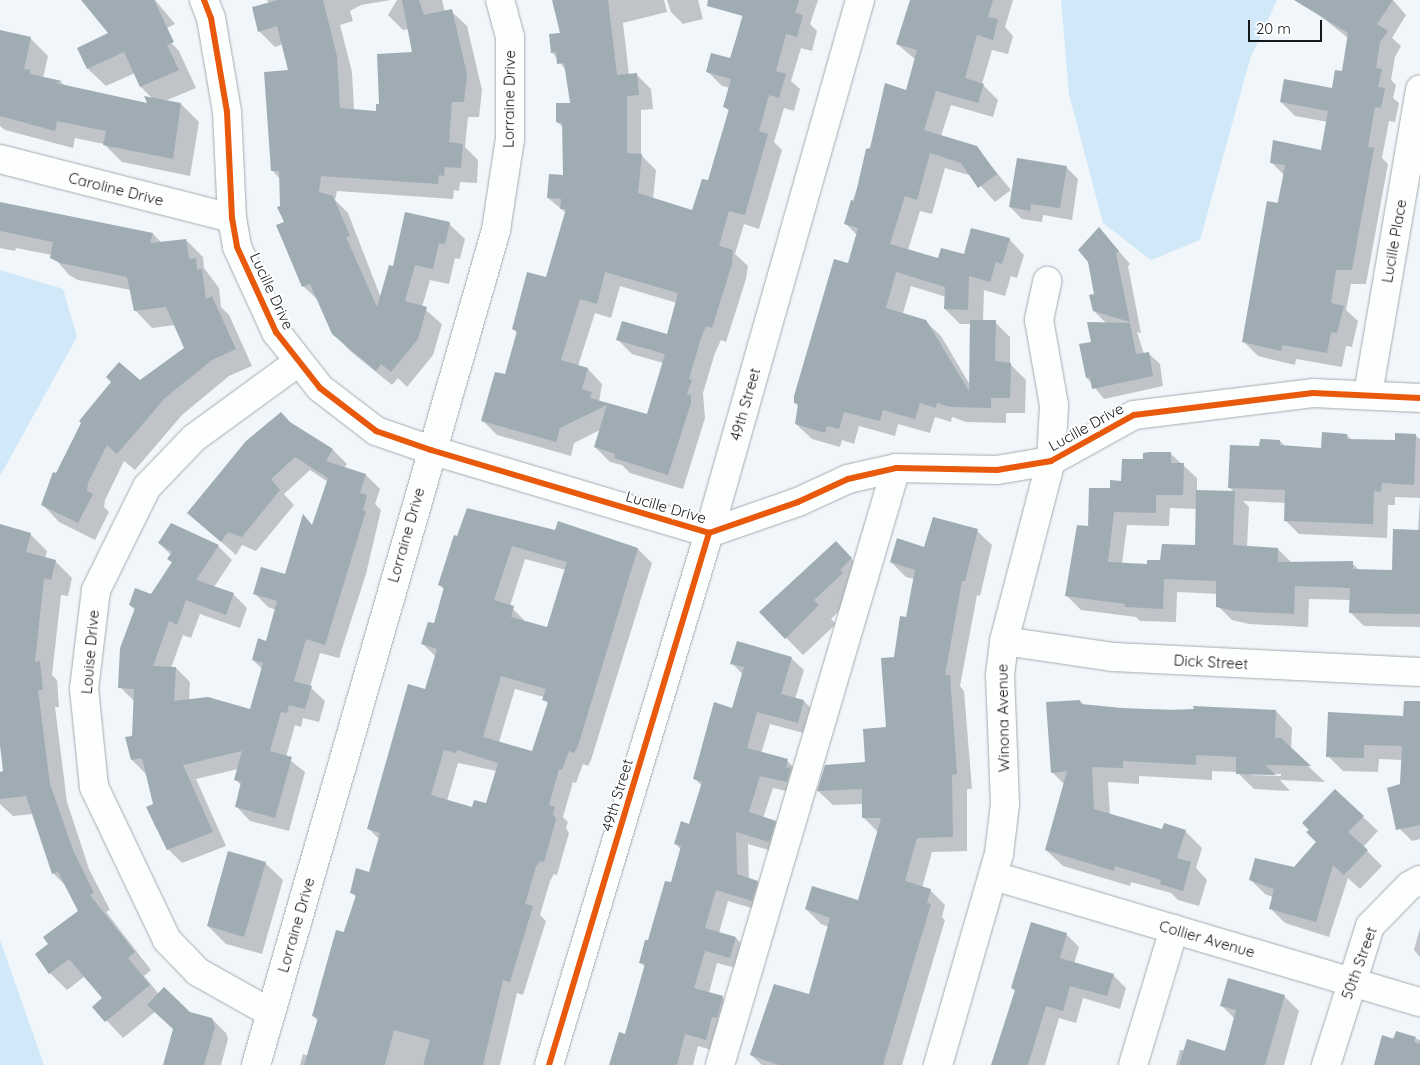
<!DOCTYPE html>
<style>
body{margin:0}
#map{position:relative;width:1420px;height:1065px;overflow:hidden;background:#f0f6fa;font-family:Quicksand,sans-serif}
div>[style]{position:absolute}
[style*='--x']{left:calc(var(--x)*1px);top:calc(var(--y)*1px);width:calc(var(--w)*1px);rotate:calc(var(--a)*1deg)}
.green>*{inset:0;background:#d0e8f8}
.shadow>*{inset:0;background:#0003}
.building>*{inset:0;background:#a0acb3}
.roads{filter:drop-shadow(0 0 1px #a6abae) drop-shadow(0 0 1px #a6abae)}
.minor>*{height:28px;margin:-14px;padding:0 14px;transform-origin:14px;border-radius:14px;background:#fdfefe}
.cycleway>*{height:6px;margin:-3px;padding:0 3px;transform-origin:3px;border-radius:3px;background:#e8590c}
span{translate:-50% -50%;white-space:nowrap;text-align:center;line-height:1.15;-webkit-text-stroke:4px #fff;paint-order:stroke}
.street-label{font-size:15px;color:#14181a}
.scale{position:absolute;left:1248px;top:20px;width:74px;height:22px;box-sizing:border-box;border:2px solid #14181a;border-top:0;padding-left:6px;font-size:15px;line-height:18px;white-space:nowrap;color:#14181a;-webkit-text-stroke:4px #fff;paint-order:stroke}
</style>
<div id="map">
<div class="green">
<i style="clip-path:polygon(1061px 0,1277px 0,1250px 59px,1200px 240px,1151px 260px,1103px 223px,1069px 94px)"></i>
<i style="clip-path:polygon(0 270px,63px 289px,77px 337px,0 476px)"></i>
<i style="clip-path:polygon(0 940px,44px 1065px,0 1065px)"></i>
</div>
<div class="shadow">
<i style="clip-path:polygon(82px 0,155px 0,175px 24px,160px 31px,179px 51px,196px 88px,165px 101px,181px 104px,199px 122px,190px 176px,122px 162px,104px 144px,75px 138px,73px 148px,5px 130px,0 126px,0 54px,30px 38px,48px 56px,43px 78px,61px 82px,66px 87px,149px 105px,153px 99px,141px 87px,135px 73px,106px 86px,88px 69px,111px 34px)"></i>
<i style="clip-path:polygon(267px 0,391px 0,361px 5px,350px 11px,353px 21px,340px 25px,352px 72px,354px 110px,377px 112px,414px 53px,409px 29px,403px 30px,388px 15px,397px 0,442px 0,445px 12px,451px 11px,467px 26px,482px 90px,479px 117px,468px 117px,465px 147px,478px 160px,477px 183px,460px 182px,459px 191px,454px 190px,453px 199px,337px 191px,335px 200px,348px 213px,381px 298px,394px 268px,449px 224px,465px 239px,460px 259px,455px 258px,449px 284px,430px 280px,422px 307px,442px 324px,433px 355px,407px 387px,398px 378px,392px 385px,349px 350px,333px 333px,320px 302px,303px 286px,282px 207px,280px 179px,273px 171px,289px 71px,283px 44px,275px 47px,259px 31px,269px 4px)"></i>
<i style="clip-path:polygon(evenodd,553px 0,664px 0,667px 12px,623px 23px,629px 75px,636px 74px,651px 89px,653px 109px,641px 110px,641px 155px,656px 170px,653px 199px,693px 211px,709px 182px,730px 112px,725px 107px,730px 88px,722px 86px,707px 71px,731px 60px,746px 0,818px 0,810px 24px,817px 31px,812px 51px,801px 48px,791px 81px,800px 89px,794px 111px,784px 108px,774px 142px,782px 150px,759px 229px,744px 224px,735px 254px,748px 266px,746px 279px,726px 342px,721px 340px,715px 353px,703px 393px,705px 418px,683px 489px,630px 473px,622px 465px,610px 462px,595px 447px,600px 430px,574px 443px,571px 456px,497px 435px,482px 420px,506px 376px,518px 334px,513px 329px,547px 279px,566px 213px,548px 198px,564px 177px,564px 128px,557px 122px,571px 105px,567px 72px,552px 52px,562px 34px,553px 0,620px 286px,677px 303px,668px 335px,618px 340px,632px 354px,663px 363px,647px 415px,599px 402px,602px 384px,588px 369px,578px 366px,595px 313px,611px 318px,620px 286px)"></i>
<i style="clip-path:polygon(667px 0,698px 0,703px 19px,683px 24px,671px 12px)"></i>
<i style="clip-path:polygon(evenodd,911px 0,1013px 0,1005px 27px,1013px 36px,1008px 54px,992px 50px,982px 84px,998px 100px,993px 117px,951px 105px,941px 136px,976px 147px,1011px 190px,995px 202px,972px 176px,945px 168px,932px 214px,920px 211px,908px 250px,939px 260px,965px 256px,1009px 239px,1024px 255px,1017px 278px,1011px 276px,1005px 296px,984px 290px,983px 321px,995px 322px,1010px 337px,1010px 364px,1026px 380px,1025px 413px,1006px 413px,1006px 423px,966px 422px,952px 417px,951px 422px,935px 417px,930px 433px,898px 424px,895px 436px,859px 426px,854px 444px,842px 440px,840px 447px,812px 439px,796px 424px,799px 407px,795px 402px,849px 265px,857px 235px,845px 223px,871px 148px,907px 91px,916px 60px,897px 44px,911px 0,911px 286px,946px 297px,945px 309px,960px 324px,972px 324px,970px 385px,941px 336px,925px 321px,903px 313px,911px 286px)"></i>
<i style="clip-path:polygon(1320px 0,1393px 0,1406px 15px,1392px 38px,1401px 46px,1395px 57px,1391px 80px,1396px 85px,1393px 98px,1399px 103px,1395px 122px,1389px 121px,1382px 158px,1388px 164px,1366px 284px,1351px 284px,1346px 310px,1358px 321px,1352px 347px,1346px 346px,1342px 367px,1296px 359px,1295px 365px,1258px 356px,1244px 342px,1284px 175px,1271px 162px,1322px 151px,1328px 122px,1295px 116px,1281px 102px,1333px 90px,1343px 72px,1348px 38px,1314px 11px)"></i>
<i style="clip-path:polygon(1066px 167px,1078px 179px,1072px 220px,1043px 215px,1042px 222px,1022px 219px,1010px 207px)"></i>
<i style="clip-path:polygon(0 203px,153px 234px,162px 243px,186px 240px,203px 257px,204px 268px,219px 288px,221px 307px,229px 315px,252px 366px,229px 376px,182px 415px,135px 470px,124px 461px,105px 500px,104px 507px,109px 512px,95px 540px,59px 522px,42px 504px,56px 475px,140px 381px,186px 348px,175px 325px,152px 328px,135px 310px,131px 290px,78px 280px,69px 275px,52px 255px,16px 248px,15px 251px,0 248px)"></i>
<i style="clip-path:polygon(1099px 228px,1130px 264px,1128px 266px,1141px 333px,1137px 332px,1144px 354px,1148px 353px,1160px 364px,1163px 386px,1104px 399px,1087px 378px,1093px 343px,1107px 324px,1094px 311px)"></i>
<i style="clip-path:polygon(292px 425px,333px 450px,347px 464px,344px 468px,366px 475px,380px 489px,375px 504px,381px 510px,366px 574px,339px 658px,320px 653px,310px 687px,325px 701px,319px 722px,303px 718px,301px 727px,295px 725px,286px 757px,305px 772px,289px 831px,250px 821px,236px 806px,242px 786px,235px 779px,238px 769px,196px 779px,226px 846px,182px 863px,168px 849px,162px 834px,155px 826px,148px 808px,155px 805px,146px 774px,132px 760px,134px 701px,120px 687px,135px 610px,130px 605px,152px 595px,173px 563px,169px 559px,171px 555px,159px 543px,172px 524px,218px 546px,232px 560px,214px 587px,233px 594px,247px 608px,240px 628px,200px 614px,191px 638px,183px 635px,171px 668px,176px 668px,190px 682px,189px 701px,251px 711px,263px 670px,253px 660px,267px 642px,276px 610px,268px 607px,254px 593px,286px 575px,313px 527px,328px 482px,310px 470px,284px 494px,294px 505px,256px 551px,242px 545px,236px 555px,189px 513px)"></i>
<i style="clip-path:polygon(evenodd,1347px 435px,1352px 440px,1396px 442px,1415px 435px,1420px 439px,1420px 627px,1364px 626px,1350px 612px,1351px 600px,1309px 599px,1308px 627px,1249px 624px,1232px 620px,1218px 606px,1218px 594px,1177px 592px,1176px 622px,1140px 621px,1136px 617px,1081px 610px,1067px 596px,1089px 527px,1111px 490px,1144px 460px,1171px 454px,1197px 478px,1197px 491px,1235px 493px,1229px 487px,1261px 447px,1280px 441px,1286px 447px,1322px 449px,1347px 435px,1395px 497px,1420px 498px,1418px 531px,1393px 572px,1360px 571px,1352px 563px,1292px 563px,1278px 549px,1247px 547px,1249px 507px,1243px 501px,1286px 503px,1285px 520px,1299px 534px,1387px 538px,1388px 505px,1395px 505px,1395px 497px,1347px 435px,1170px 508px,1197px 509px,1196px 547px,1148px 566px,1122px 564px,1127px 525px,1169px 526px,1170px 508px)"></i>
<i style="clip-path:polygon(evenodd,559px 523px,638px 549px,652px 563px,591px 760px,588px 766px,583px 764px,576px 783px,573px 782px,563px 817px,568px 822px,566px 828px,569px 833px,557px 875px,554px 874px,550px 881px,540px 915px,546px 921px,523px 995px,517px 993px,500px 1065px,300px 1065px,303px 1054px,308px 1056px,318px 1021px,313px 1016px,356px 897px,351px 892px,370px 873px,380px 840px,369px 829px,426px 690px,436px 657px,423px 644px,435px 625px,445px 590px,439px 585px,454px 536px,556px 531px,559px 523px,525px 559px,566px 570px,548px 629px,527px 623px,510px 606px,525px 559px,559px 523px,515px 689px,544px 697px,548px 704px,533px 752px,499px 742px,515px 689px,559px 523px,458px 763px,497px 771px,487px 805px,472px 808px,447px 801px,458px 763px)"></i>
<i style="clip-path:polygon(0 526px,30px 534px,47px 551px,45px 559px,55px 561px,72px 578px,68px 596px,61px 595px,52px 675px,57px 680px,59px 707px,55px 707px,67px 802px,89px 869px,110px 910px,106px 912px,151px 970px,144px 976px,159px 994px,189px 1013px,212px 1019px,226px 1033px,228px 1039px,221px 1065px,165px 1065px,175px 1030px,156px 1011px,123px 1038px,94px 1007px,104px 999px,85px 976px,67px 990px,50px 973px,50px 944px,79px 912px,66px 886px,54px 874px,33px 814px,13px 816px,0 804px,0 773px,5px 773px,0 742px)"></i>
<i style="clip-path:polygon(977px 531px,992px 545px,980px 596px,977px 595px,960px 686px,964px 691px,972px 789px,967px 789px,967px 851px,932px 852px,922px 888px,930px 890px,945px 905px,942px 917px,945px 920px,902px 1065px,762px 1065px,751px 1055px,810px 995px,829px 927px,821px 924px,806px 909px,859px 901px,879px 833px,864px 818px,863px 804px,833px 805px,818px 791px,867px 764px,887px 728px,895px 658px,907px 618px,914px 579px,906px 577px,891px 562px)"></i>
<i style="clip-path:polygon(836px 543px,868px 576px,860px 591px,831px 619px,836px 624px,803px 655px,761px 612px)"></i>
<i style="clip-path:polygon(791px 658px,804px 670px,795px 699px,804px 701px,816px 714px,811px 735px,770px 724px,761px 754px,787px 761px,800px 773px,800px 794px,773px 788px,763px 818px,775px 822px,788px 835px,782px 854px,748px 844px,749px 879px,757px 882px,770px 895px,765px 912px,728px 901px,719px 933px,736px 938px,749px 951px,743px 970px,717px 963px,709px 993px,722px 997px,735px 1010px,718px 1052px,698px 1046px,693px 1065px,611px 1065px,626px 1035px,645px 967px,640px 962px,672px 884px,681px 850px,676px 844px,690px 826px,702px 786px,695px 779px,733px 709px,743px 675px,732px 663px)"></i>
<i style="clip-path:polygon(evenodd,1080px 701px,1084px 705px,1122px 709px,1276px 711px,1292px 728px,1291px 750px,1325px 782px,1280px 780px,1290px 791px,1254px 789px,1237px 772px,1212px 771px,1212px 780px,1139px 776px,1139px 784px,1108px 782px,1110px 815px,1163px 830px,1185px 831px,1202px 848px,1196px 868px,1207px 880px,1199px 906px,1178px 900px,1171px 893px,1131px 882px,1130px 886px,1063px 866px,1046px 850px,1065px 785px,1052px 772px,1080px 701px,1250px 773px,1281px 774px,1281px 776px,1253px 775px,1250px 773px)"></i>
<i style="clip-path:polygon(1420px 711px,1420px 839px,1412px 841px,1397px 826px,1402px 760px,1379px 759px,1378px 772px,1343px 771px,1328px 756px)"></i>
<i style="clip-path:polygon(1363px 817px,1378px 831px,1363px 847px,1382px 866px,1360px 889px,1348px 878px,1329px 937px,1285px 923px,1270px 908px,1273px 897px,1265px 894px,1250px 879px,1295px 869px,1318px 842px)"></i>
<i style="clip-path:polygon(265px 863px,283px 880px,262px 954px,226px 944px,208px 926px)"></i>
<i style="clip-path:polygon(1420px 928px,1420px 957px,1414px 950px)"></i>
<i style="clip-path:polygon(1066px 934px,1079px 947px,1074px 964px,1113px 975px,1126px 988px,1120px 1009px,1083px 998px,1076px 1023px,1059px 1018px,1045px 1065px,992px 1065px,1016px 992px,1013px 988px)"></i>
<i style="clip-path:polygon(1284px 996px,1299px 1011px,1284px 1065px,1176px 1065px,1180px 1050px,1223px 1052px,1227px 1048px,1235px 1019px,1221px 1005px)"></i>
<i style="clip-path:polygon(1396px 1033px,1420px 1040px,1420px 1065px,1375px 1065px)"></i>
</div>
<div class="building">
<i style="clip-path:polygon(81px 0,154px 0,174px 42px,167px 45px,179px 70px,140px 87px,124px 52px,87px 69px,77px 48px,108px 33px)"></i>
<i style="clip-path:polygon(278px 0,323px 0,337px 56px,340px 108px,376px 111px,376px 104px,379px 104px,377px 54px,412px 52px,402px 0,419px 0,424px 15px,452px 9px,467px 74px,464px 102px,452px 102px,449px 142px,463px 144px,461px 168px,445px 167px,444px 176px,439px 175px,438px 184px,321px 176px,319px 192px,333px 196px,350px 236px,346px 237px,377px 307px,389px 265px,393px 266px,405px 212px,450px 222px,445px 244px,439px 243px,433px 269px,415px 265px,405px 301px,427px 307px,418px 339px,391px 372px,381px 364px,376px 371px,332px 334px,310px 284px,302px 287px,276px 225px,284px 222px,277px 207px,280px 206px,279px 171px,271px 171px,264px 72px,288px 70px,277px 26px,258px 32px,252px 7px)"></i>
<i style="clip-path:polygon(evenodd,552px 0,608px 0,617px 75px,637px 73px,639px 95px,627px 96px,627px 153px,642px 154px,638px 193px,692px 210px,702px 179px,708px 180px,729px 109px,723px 107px,731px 79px,706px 72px,711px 53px,730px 58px,743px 16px,707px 6px,708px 0,799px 0,795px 13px,803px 15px,797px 37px,786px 34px,776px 71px,786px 74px,779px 98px,769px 95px,759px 131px,768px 134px,745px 215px,729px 211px,719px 246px,733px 250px,732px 264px,712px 328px,706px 326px,701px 338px,689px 379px,692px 380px,687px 394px,691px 395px,691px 403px,668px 475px,614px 458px,615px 454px,594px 447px,607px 405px,560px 428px,556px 442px,481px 421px,495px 372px,505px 374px,517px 331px,512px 329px,527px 272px,546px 277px,566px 209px,560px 209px,561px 199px,547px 198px,549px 174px,563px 175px,562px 123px,556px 122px,556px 103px,570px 103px,564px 63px,557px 64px,556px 52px,551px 53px,549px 34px,560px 33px,552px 0,605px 272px,678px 293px,667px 334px,622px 321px,616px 340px,665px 354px,647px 414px,590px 398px,592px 392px,582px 389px,588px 368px,561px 360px,580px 299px,597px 304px,605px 272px)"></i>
<i style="clip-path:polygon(910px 0,993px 0,988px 17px,998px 19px,993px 40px,977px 35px,965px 78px,984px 84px,978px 103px,936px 91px,924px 130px,977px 146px,997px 174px,978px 188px,961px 163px,930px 153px,917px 200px,905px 196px,890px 244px,938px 258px,941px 248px,964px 254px,971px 228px,1010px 238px,1002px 264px,996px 262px,990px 282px,969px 276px,968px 310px,944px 309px,945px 287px,896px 272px,886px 308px,926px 320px,969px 391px,970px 320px,996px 320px,995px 361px,1011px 363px,1010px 398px,991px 398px,991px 408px,950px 407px,937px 403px,936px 408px,920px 403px,915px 419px,883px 410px,880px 421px,844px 412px,839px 429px,827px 426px,825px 433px,795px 424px,798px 404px,794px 403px,794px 396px,834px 259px,848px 263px,858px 228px,844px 224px,851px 200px,854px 201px,866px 149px,870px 148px,885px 83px,906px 90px,917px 50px,896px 44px)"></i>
<i style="clip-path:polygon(1294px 0,1393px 0,1377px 24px,1388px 31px,1380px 42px,1376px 68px,1382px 69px,1378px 87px,1385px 88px,1381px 108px,1375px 107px,1368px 147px,1374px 148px,1352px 270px,1336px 270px,1331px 303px,1344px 306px,1337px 333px,1331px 332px,1327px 353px,1282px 345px,1281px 351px,1242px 342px,1267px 201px,1278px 203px,1285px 165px,1270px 163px,1273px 140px,1321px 150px,1328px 111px,1280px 102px,1284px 79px,1332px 88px,1335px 70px,1342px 71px,1348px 33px)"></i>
<i style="clip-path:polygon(0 30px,31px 37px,24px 69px,30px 70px,30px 74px,62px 81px,56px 83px,147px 103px,144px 96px,181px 103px,173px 159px,103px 145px,106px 131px,57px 121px,55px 131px,0 116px)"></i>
<i style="clip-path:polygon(1017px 158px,1067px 166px,1060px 208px,1031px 204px,1030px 211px,1009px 207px)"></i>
<i style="clip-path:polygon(0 202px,153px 233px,150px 243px,186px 239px,189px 259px,196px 258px,197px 270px,202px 269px,206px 299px,212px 296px,236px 349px,212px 360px,165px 398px,117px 454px,107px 445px,88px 483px,87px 491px,93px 494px,78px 523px,41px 505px,53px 472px,56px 473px,81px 423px,79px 421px,111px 382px,106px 377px,119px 362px,140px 380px,184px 348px,166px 307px,134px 311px,127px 277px,60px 263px,50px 258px,53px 242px,0 231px)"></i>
<i style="clip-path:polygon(1099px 227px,1119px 251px,1116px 254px,1130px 322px,1093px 311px,1089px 295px,1094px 294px,1088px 262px,1078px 250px)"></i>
<i style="clip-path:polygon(1087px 322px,1130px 323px,1136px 354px,1149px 352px,1153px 376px,1092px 389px,1090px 377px,1086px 378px,1079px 344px,1091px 342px)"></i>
<i style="clip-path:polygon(281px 412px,290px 422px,333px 449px,326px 461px,366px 474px,360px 493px,367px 495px,363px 510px,366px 511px,325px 645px,306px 639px,294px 681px,312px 686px,305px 709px,289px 705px,287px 713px,281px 712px,270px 751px,292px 757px,275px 818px,235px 807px,241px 782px,234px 780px,242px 751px,183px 765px,213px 832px,167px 850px,146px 807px,153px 804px,142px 758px,131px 760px,125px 737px,132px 736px,134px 689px,118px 688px,120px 648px,135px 608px,129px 605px,135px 588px,151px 594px,172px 562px,167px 559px,172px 552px,158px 543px,171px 523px,219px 545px,196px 580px,234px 593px,226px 615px,186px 600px,177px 625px,169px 621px,153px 666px,176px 667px,174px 701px,208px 697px,250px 709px,263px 663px,252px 660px,258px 638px,266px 641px,277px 601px,253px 594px,261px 567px,285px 574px,303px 514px,312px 525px,328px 478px,295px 457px,271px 479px,280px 490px,242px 537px,228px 532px,221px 542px,187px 513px,246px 441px)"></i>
<i style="clip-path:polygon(1322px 432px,1347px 434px,1347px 439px,1395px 440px,1395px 433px,1416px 434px,1414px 485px,1382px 483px,1381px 492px,1374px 491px,1373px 524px,1284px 521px,1285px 490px,1228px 488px,1230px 445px,1259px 446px,1260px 439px,1280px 440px,1280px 445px,1321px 448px)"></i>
<i style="clip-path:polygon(1171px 452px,1171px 463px,1184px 463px,1183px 495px,1156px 495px,1156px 513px,1114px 512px,1108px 562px,1147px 564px,1147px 560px,1160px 560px,1162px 544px,1195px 545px,1196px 490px,1235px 491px,1233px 545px,1278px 548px,1278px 562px,1353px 561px,1353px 569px,1392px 570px,1393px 529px,1420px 530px,1420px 614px,1349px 613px,1350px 588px,1295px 586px,1294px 614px,1234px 611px,1216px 607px,1216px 581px,1164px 579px,1163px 609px,1125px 607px,1125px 604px,1065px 596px,1077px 525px,1088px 526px,1089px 488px,1110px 488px,1110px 480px,1121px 481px,1122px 459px,1143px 459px,1143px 453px,1150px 452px)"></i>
<i style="clip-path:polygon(evenodd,467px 508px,555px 530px,558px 521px,638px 548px,578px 746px,574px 753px,569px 751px,562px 770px,559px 769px,549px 805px,555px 807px,553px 814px,556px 819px,544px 862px,540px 861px,536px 867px,525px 904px,533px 906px,510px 982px,503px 980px,483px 1065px,423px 1065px,430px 1040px,394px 1030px,385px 1065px,304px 1065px,318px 1018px,312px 1016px,336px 930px,344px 932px,356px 895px,350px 893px,356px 868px,369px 872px,380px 833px,367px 829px,408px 684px,425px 689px,437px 649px,421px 644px,428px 622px,434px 623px,444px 587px,438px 585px,454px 535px,457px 536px,467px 508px,512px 546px,567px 562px,547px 627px,511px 617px,514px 606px,494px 600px,512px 546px,467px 508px,501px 676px,546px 689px,542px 700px,548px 702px,532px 751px,483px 737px,501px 676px,467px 508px,444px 750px,456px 753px,457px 750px,498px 763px,486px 803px,474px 800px,472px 807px,431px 795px,444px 750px)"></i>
<i style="clip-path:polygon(933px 517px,978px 529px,965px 581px,962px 581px,945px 675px,950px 675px,957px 774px,952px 775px,953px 837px,917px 838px,905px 881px,931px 889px,927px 903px,931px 904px,883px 1065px,779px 1065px,750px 1055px,774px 984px,809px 994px,830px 918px,805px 909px,812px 886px,858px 900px,881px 818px,862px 818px,862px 789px,817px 791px,825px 765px,865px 762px,863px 729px,886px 727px,881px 658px,894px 657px,900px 616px,906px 617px,915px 570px,890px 562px,897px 538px,924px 547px)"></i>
<i style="clip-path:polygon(0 524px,31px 533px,26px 552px,56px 560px,51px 580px,44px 578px,35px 662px,40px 661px,43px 690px,38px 690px,50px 784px,73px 850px,94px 893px,90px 895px,135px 952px,128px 958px,150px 985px,105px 1022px,92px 1007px,102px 998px,69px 959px,49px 974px,35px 954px,48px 944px,43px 937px,78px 911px,58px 872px,52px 874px,26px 796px,0 799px,0 772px,3px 771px,0 745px)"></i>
<i style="clip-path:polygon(836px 541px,852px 558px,840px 570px,843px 573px,814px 600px,819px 605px,785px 639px,759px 612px)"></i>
<i style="clip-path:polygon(737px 641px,792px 657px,781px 694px,804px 700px,798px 723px,757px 712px,747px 748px,788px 759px,786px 768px,791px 767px,787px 782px,760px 776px,749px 812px,776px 821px,769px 842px,736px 832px,737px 874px,758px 881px,752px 901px,716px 890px,705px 928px,736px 937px,730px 958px,705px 951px,694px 988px,723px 996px,717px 1018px,712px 1017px,706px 1040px,685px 1034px,677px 1065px,609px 1065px,619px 1032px,625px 1034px,645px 964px,639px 963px,645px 940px,648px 940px,665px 881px,671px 882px,681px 846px,674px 844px,681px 821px,689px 824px,702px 782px,693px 779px,714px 702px,732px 708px,744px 667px,730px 664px)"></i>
<i style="clip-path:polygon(1080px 700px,1081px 704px,1122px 708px,1172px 710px,1194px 709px,1193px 706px,1276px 710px,1275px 738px,1281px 738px,1311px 766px,1265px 765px,1276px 775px,1236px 774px,1236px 757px,1196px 755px,1196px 765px,1123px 761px,1123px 768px,1092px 767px,1094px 809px,1162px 829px,1164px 823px,1186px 830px,1177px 858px,1191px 862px,1183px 891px,1160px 884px,1161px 880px,1115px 866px,1114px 871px,1045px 850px,1067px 771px,1051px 773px,1046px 702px)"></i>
<i style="clip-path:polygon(1404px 701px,1420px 701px,1420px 825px,1396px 830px,1387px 788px,1400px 784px,1402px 746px,1364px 745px,1364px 758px,1326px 757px,1328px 712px,1403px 716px)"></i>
<i style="clip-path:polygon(1335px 789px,1364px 816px,1348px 832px,1368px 850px,1344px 875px,1333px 865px,1316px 922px,1269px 909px,1274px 889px,1249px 880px,1255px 858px,1294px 867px,1316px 842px,1306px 832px,1309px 830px,1302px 823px)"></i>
<i style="clip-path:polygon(228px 851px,266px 862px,244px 937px,207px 926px)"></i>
<i style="clip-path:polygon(1031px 922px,1067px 933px,1060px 958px,1114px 974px,1107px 996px,1070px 986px,1063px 1011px,1046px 1006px,1028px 1065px,991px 1065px,1015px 990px,1011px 988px)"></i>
<i style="clip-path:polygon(1228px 978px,1285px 995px,1265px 1065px,1179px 1065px,1187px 1039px,1225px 1051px,1236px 1010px,1220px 1006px)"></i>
<i style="clip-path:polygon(164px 987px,190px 1012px,212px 1018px,215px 1027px,204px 1065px,163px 1065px,173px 1029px,147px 1005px)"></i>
<i style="clip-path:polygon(1396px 1031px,1416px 1037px,1414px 1042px,1420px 1044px,1420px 1065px,1374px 1065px,1382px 1035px,1394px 1039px)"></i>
</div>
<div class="roads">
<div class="minor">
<i style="--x:204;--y:0;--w:19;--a:69"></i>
<i style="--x:211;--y:18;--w:95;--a:80.3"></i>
<i style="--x:227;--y:112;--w:106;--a:87.3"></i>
<i style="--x:232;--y:218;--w:29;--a:80"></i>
<i style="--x:237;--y:247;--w:94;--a:65.4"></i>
<i style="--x:276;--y:332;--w:71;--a:51.8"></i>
<i style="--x:320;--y:388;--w:71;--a:37.5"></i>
<i style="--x:376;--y:431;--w:58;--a:19.1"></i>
<i style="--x:431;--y:450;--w:290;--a:16.6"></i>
<i style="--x:709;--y:533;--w:94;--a:-19.2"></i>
<i style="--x:798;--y:502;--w:55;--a:-24.7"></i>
<i style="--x:848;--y:479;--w:49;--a:-12.9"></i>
<i style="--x:896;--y:468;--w:101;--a:1.1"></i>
<i style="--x:997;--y:470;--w:55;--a:-9.5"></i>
<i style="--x:1051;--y:461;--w:95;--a:-29"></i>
<i style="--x:1134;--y:415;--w:180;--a:-7"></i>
<i style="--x:1313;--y:393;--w:107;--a:2.7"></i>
<i style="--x:0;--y:159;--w:239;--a:14.3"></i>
<i style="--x:1368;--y:394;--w:309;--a:-80.3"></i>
<i style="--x:1004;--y:641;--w:111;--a:8.3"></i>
<i style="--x:1114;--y:657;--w:306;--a:2.8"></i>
<i style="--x:994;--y:876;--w:444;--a:16.5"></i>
<i style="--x:271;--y:1013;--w:84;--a:-150.7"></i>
<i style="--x:198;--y:972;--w:45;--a:-134.1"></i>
<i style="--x:167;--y:940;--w:170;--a:-115.5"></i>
<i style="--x:94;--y:787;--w:99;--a:-95.8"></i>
<i style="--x:84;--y:689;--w:100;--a:-83.1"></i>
<i style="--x:96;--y:590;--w:115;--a:-63.7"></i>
<i style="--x:147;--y:487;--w:68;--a:-46.2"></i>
<i style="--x:194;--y:438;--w:127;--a:-36.1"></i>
<i style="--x:256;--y:1065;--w:869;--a:-73.96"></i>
<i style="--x:496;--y:230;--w:92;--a:-81.3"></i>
<i style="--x:510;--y:139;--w:102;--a:-90"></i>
<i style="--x:510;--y:37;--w:38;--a:-105"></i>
<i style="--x:549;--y:1065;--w:556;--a:-73.26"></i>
<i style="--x:709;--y:533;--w:554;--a:-74.18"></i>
<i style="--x:720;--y:1065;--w:622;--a:-73.57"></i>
<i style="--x:938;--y:1065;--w:220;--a:-73.9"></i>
<i style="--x:999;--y:854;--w:50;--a:-83.2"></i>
<i style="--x:1005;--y:804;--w:129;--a:-92.2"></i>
<i style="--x:1000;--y:675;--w:34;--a:-83"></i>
<i style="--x:1004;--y:641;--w:186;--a:-75.4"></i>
<i style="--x:1051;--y:461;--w:56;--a:-86.9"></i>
<i style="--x:1054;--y:405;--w:86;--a:-100"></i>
<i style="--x:1039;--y:320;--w:40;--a:-78"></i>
<i style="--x:1133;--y:1065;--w:142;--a:-73.2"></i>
<i style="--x:1326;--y:1065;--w:146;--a:-72.4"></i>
<i style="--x:1370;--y:926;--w:56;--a:-45.7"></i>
<i style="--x:1409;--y:886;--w:13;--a:-29"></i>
</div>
</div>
<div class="cycleway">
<i style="--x:204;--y:0;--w:19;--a:69"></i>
<i style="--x:211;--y:18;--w:95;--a:80.3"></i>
<i style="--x:227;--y:112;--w:106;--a:87.3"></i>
<i style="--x:232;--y:218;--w:29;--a:80"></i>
<i style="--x:237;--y:247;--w:94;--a:65.4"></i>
<i style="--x:276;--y:332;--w:71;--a:51.8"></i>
<i style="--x:320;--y:388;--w:71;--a:37.5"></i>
<i style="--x:376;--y:431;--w:58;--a:19.1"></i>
<i style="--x:431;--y:450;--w:290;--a:16.6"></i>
<i style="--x:709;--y:533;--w:94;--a:-19.2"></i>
<i style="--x:798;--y:502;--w:55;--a:-24.7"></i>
<i style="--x:848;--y:479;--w:49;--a:-12.9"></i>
<i style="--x:896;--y:468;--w:101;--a:1.1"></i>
<i style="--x:997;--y:470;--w:55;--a:-9.5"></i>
<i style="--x:1051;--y:461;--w:95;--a:-29"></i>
<i style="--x:1134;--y:415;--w:180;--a:-7"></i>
<i style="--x:1313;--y:393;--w:107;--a:2.7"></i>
<i style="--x:549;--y:1065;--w:556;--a:-73.26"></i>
</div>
<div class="street-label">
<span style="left:509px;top:99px;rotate:-89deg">Lorraine Drive</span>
<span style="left:116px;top:189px;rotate:14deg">Caroline Drive</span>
<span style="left:1394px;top:241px;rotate:-80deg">Lucille Place</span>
<span style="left:272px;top:291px;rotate:65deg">Lucille Drive</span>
<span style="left:745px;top:404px;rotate:-74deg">49th Street</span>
<span style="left:1086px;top:427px;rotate:-29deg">Lucille Drive</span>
<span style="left:666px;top:507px;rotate:16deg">Lucille Drive</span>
<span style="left:406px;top:535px;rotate:-74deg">Lorraine Drive</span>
<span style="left:90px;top:652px;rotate:-85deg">Louise Drive</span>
<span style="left:1211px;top:662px;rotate:3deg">Dick Street</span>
<span style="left:1003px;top:718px;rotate:-91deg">Winona Avenue</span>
<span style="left:617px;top:795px;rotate:-73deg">49th Street</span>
<span style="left:296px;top:925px;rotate:-74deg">Lorraine Drive</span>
<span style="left:1207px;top:939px;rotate:16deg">Collier Avenue</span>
<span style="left:1359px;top:963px;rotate:-70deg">50th Street</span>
</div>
<div class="scale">20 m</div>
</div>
